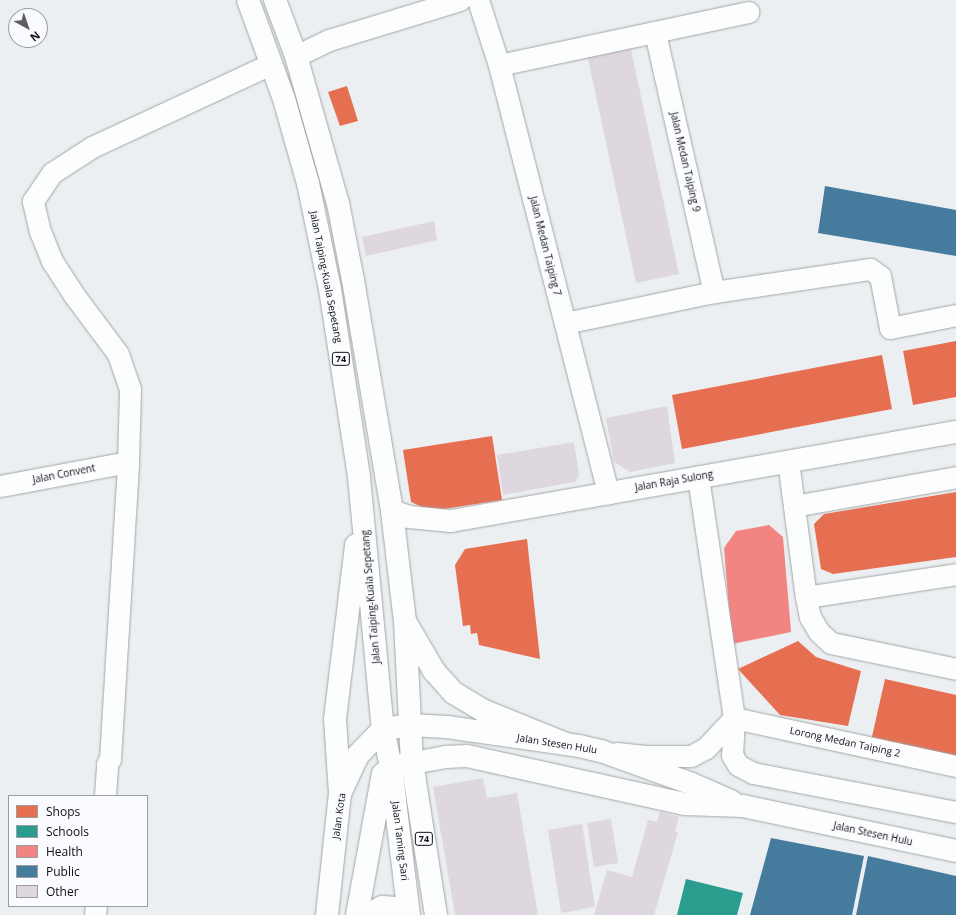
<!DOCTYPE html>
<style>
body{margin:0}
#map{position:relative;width:956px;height:915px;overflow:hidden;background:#eceff2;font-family:"Open Sans",sans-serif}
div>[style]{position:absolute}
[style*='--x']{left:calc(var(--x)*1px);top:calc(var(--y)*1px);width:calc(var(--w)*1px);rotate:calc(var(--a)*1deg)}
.shops>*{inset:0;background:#e76f51}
.schools>*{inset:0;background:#2a9d8f}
.health>*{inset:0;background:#f28482}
.public>*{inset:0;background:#457b9d}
.building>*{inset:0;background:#ded7df}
.roads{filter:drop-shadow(0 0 1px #a3a5a7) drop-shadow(0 0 1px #a3a5a7)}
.street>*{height:21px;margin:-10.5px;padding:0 10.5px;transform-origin:10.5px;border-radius:10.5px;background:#fcfdfd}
.secondary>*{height:22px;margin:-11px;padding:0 11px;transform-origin:11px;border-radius:11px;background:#fcfdfd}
.primary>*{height:22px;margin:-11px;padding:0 11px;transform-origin:11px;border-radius:11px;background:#fcfdfd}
span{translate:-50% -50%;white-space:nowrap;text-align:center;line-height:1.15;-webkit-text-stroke:4px #f9fbff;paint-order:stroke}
.shield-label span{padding:1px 3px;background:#f9fbff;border:1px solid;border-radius:3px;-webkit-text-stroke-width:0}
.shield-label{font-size:9px;color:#0f1012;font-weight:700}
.street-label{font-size:10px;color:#0f1012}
.legend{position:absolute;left:8px;top:795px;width:140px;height:112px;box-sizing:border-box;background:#f9fbff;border:1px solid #9b9da0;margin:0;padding:5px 7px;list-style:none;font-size:12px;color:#0f1012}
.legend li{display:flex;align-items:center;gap:8px;height:20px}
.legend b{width:20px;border:1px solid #9b9da0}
.north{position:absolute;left:8px;top:8px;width:40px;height:40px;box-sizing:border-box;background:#f9fbff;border:1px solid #9b9da0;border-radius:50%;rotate:140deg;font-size:11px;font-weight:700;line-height:16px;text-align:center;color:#0f1012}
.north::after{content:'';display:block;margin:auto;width:14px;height:18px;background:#5c5e60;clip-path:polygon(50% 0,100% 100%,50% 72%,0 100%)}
</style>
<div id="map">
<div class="shops">
<i style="clip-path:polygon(347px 86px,358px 121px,340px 126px,328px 92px)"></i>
<i style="clip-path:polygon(956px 341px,956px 397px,913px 405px,903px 351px)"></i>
<i style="clip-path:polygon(882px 355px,892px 409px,682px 449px,672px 395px)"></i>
<i style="clip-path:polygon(492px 436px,502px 500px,431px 511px,411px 502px,403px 450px)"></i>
<i style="clip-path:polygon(956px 492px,956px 557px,833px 574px,821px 569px,814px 524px,824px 514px)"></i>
<i style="clip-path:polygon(527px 539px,540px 659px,479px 645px,477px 633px,471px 634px,470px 625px,463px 626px,455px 565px,465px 549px)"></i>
<i style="clip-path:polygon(798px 641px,816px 657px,861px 671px,848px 726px,780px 715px,738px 669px)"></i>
<i style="clip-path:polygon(885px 679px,956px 695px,956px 759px,871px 741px)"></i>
</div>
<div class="schools">
<i style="clip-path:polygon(686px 879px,743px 893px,737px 915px,677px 915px)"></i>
</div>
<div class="health">
<i style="clip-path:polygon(769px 525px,783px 537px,791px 632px,732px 644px,724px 548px,736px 531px)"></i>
</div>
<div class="public">
<i style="clip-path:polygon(825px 186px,956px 210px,956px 256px,818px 233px)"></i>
<i style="clip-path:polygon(771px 838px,864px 856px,852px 915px,750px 915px)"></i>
<i style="clip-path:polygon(868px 856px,956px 876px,956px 915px,856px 915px)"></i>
</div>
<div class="building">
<i style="clip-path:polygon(630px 45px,679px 274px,636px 283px,587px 54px)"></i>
<i style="clip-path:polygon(434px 221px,437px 240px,366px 256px,362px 237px)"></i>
<i style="clip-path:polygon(667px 406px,675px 463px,630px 472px,614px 462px,606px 418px)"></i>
<i style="clip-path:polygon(574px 442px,579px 475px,575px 482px,503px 495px,497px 455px)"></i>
<i style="clip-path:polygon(483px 778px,487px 798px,517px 793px,538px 915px,455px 915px,433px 787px)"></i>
<i style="clip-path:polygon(660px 812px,679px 817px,675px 831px,678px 832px,654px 915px,594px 915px,607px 870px,632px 877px,648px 820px,657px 822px)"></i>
<i style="clip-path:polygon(611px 819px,618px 863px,594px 867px,587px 823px)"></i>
<i style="clip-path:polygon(582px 824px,595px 907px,561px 913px,548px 830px)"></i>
</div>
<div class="roads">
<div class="street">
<i style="--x:478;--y:0;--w:68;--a:72.1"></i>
<i style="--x:499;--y:65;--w:442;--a:75.7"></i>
<i style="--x:655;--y:33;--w:266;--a:77.2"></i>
<i style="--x:296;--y:56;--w:37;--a:-26"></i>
<i style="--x:329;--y:40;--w:137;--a:-17"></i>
<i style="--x:499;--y:65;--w:255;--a:-12"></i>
<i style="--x:565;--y:323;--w:152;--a:-11.8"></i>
<i style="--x:714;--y:292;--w:158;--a:-8.4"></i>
<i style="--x:870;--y:269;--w:12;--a:35"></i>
<i style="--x:880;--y:276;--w:53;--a:79.1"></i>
<i style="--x:890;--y:328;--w:67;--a:-11.1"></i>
<i style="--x:788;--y:461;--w:137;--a:82.5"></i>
<i style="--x:806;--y:597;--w:20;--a:79"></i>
<i style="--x:810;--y:617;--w:17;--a:59"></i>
<i style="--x:819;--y:632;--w:16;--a:43"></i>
<i style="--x:831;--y:643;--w:128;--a:11.7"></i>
<i style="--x:0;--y:486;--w:130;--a:-10.6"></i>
<i style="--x:794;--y:506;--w:165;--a:-10.1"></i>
<i style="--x:806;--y:597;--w:152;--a:-8.7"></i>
<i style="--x:617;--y:753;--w:28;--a:6"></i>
<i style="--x:645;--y:756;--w:46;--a:0"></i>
<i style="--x:691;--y:756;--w:17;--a:-28"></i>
<i style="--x:706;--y:748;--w:41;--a:-47"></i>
<i style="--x:734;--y:718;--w:244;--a:-98.5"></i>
<i style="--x:956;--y:766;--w:227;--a:-167.8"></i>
<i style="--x:734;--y:718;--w:37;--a:93"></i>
<i style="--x:732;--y:755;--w:12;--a:59"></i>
<i style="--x:738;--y:765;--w:17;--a:28"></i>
<i style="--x:753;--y:773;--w:207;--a:10.9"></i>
<i style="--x:105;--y:796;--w:32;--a:-86"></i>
<i style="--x:107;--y:764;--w:6;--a:-59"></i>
<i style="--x:110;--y:759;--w:298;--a:-86.5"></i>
<i style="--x:128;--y:462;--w:73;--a:-88.4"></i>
<i style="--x:130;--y:389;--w:37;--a:-109"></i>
<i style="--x:118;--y:354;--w:74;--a:-126.7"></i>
<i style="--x:74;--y:295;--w:40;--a:-122.9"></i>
<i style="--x:52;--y:261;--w:31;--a:-112"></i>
<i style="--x:40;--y:232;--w:32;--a:-103"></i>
<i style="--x:33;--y:201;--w:34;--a:-56"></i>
<i style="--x:52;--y:173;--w:48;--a:-33"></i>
<i style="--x:92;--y:147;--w:197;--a:-24.9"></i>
<i style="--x:95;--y:915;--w:9;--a:-84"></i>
</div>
<div class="secondary">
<i style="--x:392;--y:511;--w:18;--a:19"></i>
<i style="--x:409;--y:517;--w:42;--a:5.4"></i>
<i style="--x:451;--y:521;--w:513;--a:-10"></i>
<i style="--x:327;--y:915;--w:122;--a:-83.9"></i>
<i style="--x:340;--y:794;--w:43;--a:-65.2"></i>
<i style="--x:358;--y:755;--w:36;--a:-46"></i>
<i style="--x:383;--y:729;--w:27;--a:-8"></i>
<i style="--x:410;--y:725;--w:37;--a:3"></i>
<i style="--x:447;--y:727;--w:133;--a:8.2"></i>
<i style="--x:579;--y:746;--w:23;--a:13"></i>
<i style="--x:601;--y:751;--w:97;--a:19.9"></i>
<i style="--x:692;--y:784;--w:43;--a:23.6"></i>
<i style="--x:357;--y:915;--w:143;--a:-79.6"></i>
<i style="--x:383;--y:774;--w:11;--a:-41"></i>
<i style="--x:391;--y:767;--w:56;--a:-10.3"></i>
<i style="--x:446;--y:757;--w:21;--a:-3"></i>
<i style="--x:467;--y:756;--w:223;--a:12.4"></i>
<i style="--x:685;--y:804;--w:58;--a:2"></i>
<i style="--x:743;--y:806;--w:218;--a:11.9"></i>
</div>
<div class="primary">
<i style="--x:248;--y:0;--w:105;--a:70"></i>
<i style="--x:284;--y:99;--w:87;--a:74.1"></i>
<i style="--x:308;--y:183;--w:108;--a:78.3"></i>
<i style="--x:330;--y:289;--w:190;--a:81.2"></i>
<i style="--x:359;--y:477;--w:253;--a:84.6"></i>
<i style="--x:383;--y:729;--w:39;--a:78"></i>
<i style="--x:391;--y:767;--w:149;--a:83.1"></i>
<i style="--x:275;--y:0;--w:60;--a:69.4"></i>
<i style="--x:296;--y:56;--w:153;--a:74.1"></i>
<i style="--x:338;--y:203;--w:78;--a:79"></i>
<i style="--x:353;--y:280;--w:234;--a:80.4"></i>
<i style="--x:392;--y:511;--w:111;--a:83.3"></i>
<i style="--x:405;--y:621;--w:141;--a:87.2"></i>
<i style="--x:412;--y:762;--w:155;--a:81.1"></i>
<i style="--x:406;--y:623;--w:56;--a:59.7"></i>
<i style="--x:434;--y:671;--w:30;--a:48"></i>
<i style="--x:454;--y:693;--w:33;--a:31"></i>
<i style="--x:482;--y:710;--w:91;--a:22"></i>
<i style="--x:340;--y:794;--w:75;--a:-93.8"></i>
<i style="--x:335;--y:719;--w:175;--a:-83.1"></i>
<i style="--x:369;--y:915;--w:15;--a:-32"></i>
<i style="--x:382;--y:907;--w:14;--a:4"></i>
<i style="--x:396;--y:908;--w:12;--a:35"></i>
</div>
</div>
<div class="shield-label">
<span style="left:341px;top:359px">74</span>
<span style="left:424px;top:839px">74</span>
</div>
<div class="street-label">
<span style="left:685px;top:162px;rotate:77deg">Jalan Medan Taiping 9</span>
<span style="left:545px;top:246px;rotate:76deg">Jalan Medan Taiping 7</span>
<span style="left:326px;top:277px;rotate:79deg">Jalan Taiping-Kuala Sepetang</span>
<span style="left:64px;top:474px;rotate:-11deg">Jalan Convent</span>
<span style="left:674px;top:481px;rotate:-10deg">Jalan Raja Sulong</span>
<span style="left:371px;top:597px;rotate:-95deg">Jalan Taiping-Kuala Sepetang</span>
<span style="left:845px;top:742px;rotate:12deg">Lorong Medan Taiping 2</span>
<span style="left:557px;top:744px;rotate:9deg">Jalan Stesen Hulu</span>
<span style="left:339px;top:816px;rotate:-82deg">Jalan Kota</span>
<span style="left:873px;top:834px;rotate:12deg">Jalan Stesen Hulu</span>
<span style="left:400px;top:841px;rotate:83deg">Jalan Taming Sari</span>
</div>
<ul class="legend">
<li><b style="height:11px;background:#e76f51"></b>Shops</li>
<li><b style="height:11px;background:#2a9d8f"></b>Schools</li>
<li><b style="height:11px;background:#f28482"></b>Health</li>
<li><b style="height:11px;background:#457b9d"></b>Public</li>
<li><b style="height:11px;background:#ded7df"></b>Other</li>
</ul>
<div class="north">N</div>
</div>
